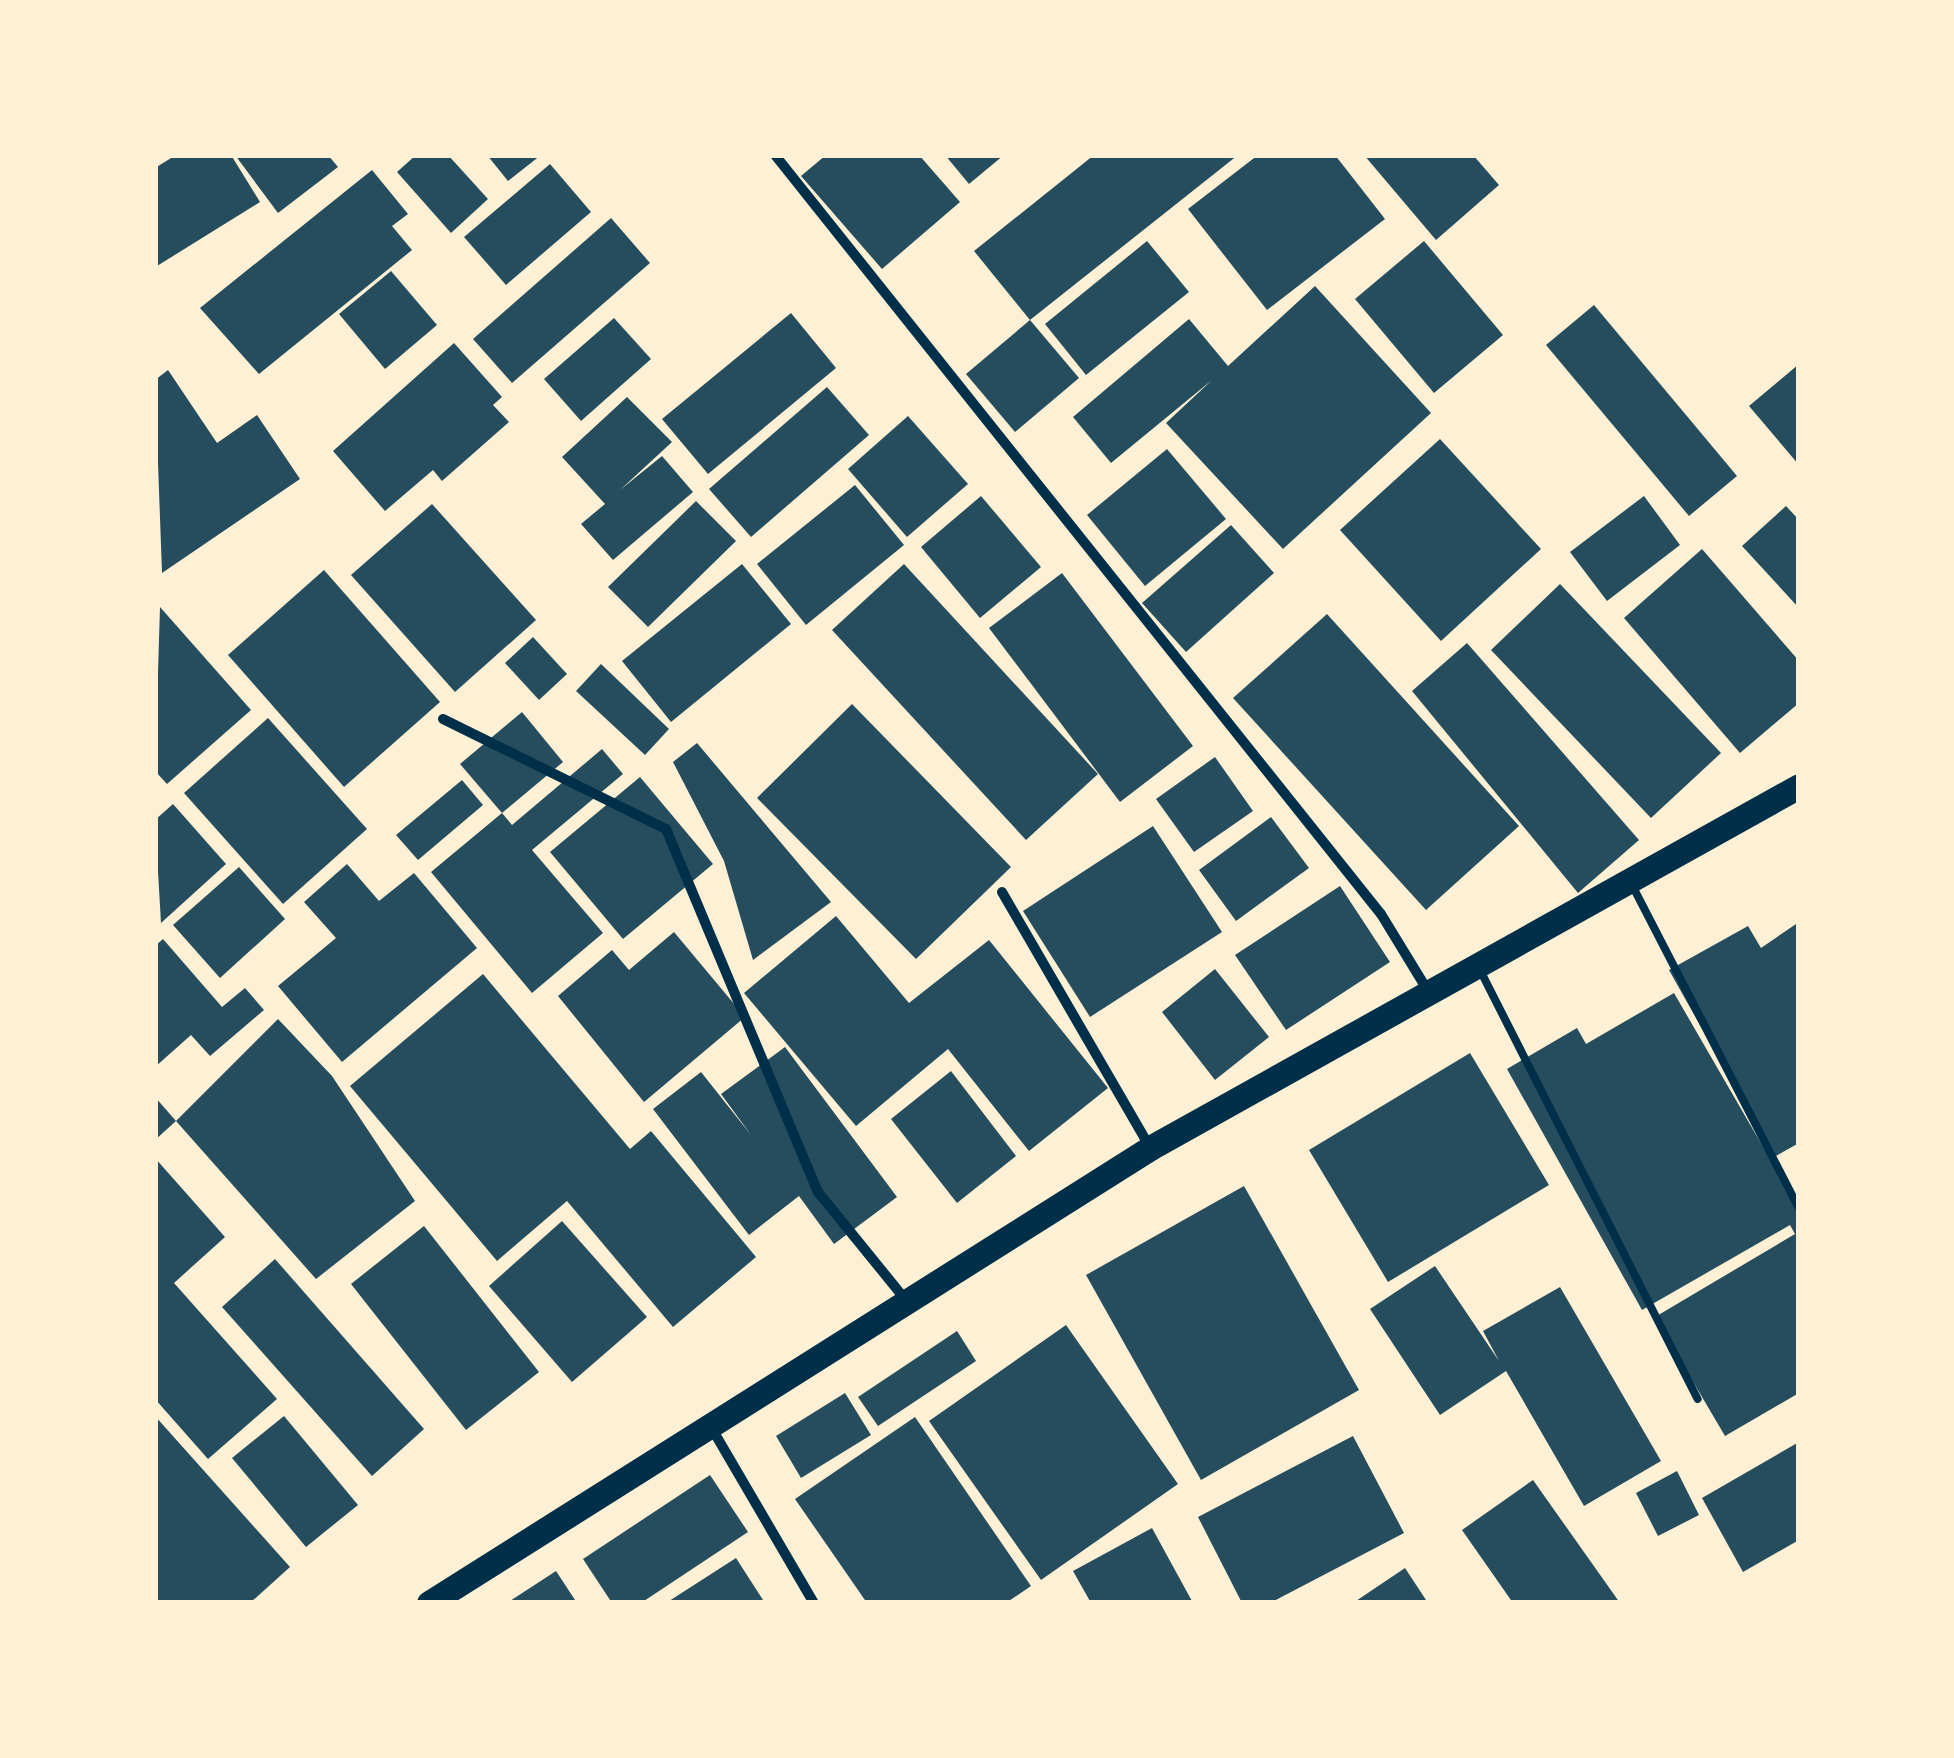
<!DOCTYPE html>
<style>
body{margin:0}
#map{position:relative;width:1954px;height:1758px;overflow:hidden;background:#fdf0d5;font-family:"Work Sans",sans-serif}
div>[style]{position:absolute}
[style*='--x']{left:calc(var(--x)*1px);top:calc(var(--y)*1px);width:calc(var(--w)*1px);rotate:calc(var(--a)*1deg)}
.building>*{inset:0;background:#264d5e}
.service>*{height:8px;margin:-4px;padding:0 4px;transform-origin:4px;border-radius:4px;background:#003049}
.minor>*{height:10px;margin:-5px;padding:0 5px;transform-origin:5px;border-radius:5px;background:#003049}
.primary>*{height:25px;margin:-12.5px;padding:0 12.5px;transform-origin:12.5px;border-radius:12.5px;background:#003049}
span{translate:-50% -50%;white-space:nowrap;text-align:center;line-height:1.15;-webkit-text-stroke:9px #fdf0d5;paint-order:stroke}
.frame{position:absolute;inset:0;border:158px solid #fdf0d5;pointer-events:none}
</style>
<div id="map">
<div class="building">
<i style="clip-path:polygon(176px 155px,231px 155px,260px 202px,157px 266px,155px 168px)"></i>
<i style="clip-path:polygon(235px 155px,328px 155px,338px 167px,278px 213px)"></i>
<i style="clip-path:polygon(416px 155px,448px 155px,488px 199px,451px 233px,397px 172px)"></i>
<i style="clip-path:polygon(487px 155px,541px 155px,508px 181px)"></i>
<i style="clip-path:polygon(826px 155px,919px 155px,960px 202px,882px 269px,801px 176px)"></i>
<i style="clip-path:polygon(945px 155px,1004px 155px,969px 184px)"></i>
<i style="clip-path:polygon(1094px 155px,1238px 155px,1030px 320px,974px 251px)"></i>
<i style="clip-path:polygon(1258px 155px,1335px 155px,1385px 219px,1267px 310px,1188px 209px)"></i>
<i style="clip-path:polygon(1364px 155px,1473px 155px,1499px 185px,1436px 240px)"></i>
<i style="clip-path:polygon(550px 164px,591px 212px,506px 285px,464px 237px)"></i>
<i style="clip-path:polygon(372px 170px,408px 214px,392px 226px,412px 250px,259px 374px,200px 308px)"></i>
<i style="clip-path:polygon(611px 218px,650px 263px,512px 383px,473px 339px)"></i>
<i style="clip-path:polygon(1147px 241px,1189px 292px,1086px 375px,1045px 324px)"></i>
<i style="clip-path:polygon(1424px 241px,1503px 335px,1434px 393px,1355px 299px)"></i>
<i style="clip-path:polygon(391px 271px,437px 325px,385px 369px,339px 314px)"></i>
<i style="clip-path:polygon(1315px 286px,1431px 413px,1283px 549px,1166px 423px,1212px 380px,1111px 463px,1073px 417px,1189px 319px,1228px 366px)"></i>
<i style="clip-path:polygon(1594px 305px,1737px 476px,1689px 516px,1546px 345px)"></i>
<i style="clip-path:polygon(791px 313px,836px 368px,708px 474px,662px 419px)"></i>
<i style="clip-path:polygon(614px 318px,651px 359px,581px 421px,544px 379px)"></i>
<i style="clip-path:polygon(1030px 320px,1079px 378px,1015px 432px,966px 374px)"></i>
<i style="clip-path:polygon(454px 343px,502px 397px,493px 405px,509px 422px,442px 481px,433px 470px,385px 511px,333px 451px)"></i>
<i style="clip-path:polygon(1799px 364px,1799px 465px,1749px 406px)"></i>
<i style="clip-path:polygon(168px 370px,217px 443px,257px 415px,300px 479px,162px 573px,155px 380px)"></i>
<i style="clip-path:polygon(827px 387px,869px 435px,751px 537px,709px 489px)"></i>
<i style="clip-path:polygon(627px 397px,672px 442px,620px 490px,662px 456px,693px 492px,613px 560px,581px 524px,605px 504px,562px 457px)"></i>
<i style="clip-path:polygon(908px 416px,968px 484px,907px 537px,848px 469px)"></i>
<i style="clip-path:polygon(1440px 439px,1541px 549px,1441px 641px,1340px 530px)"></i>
<i style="clip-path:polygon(1167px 449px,1226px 519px,1145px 586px,1087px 515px)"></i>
<i style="clip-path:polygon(855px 485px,904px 545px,806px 625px,757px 564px)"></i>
<i style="clip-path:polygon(981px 496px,1041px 567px,980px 618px,921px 547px)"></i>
<i style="clip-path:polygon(1644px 496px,1680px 545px,1607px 601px,1570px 552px)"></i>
<i style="clip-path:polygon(696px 501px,736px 541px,648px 627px,608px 587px)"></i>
<i style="clip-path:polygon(432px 504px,536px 620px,455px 692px,351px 575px)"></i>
<i style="clip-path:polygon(1786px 506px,1799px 520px,1799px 608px,1742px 546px)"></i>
<i style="clip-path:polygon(1231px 525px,1274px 573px,1186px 652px,1142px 603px)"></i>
<i style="clip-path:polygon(1702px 549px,1799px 661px,1799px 703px,1740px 753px,1624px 618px)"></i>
<i style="clip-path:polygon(742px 564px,791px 624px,671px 722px,622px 661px)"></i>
<i style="clip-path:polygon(904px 564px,1098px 774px,1026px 840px,832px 630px)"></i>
<i style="clip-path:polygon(324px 570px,440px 702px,344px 787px,228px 655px)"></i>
<i style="clip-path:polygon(1062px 573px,1193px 746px,1120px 802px,989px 628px)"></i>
<i style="clip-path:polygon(1560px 584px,1721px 753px,1651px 818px,1491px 650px)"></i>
<i style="clip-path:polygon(160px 607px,251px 710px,167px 784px,155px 771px)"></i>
<i style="clip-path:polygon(1327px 614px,1519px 826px,1426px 910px,1233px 698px)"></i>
<i style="clip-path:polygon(533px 637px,567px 674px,539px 700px,505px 663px)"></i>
<i style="clip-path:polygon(1467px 643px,1639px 840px,1578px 893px,1412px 691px)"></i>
<i style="clip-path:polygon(601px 664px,669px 729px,645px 755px,576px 691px)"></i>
<i style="clip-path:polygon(852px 704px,1011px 867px,916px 959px,757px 798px)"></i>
<i style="clip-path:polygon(522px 712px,563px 762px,502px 813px,460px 764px)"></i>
<i style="clip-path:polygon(268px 718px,367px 829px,283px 904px,184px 793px)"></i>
<i style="clip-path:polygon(697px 743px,831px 902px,753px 960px,724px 861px,673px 762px)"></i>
<i style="clip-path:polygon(602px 749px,623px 774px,532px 850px,603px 933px,532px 993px,431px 872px,502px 813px,512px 825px)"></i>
<i style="clip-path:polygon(1215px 757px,1253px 811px,1194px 852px,1156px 799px)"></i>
<i style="clip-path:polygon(640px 777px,713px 864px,623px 939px,550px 852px)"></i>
<i style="clip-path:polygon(462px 780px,483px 805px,418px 860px,396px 835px)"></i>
<i style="clip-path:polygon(173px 804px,226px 864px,161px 923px,155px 820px)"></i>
<i style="clip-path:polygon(1271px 817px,1309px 868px,1236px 921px,1199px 870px)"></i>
<i style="clip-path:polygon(1153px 826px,1222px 932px,1090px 1017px,1023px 911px)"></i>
<i style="clip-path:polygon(347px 864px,379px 901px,414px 873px,477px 948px,342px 1062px,278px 986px,336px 938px,304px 902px)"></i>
<i style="clip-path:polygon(239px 867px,285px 919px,220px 978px,173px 925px)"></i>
<i style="clip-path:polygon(1340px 886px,1390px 962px,1286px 1030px,1235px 955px)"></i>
<i style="clip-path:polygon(836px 916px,909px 1003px,989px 940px,1108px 1088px,1029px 1151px,948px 1049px,856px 1126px,744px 993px)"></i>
<i style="clip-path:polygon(1799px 922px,1799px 1143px,1774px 1157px,1669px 970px,1748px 926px,1761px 948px)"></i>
<i style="clip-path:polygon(674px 932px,745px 1017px,644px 1102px,558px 996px,612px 950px,629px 970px)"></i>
<i style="clip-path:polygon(163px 939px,222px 1007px,245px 988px,264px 1010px,210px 1056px,191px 1035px,155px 1067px,155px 946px)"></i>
<i style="clip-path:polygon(1215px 969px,1269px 1037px,1215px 1080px,1162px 1012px)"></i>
<i style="clip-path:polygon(483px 974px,630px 1149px,651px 1131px,756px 1257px,673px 1327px,567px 1201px,497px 1261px,350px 1086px)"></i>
<i style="clip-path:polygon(1674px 993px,1799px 1209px,1799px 1393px,1725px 1436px,1655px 1317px,1795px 1234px,1790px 1225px,1642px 1310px,1507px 1069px,1577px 1028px,1586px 1044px)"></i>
<i style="clip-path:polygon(278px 1019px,332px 1076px,415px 1201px,316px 1279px,176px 1121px,155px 1140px,155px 1097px,176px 1121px)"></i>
<i style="clip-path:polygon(785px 1047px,897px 1197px,834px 1244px,799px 1196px,749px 1235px,653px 1109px,701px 1072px,751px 1135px,721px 1094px)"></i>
<i style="clip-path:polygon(1470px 1053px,1549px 1185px,1388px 1282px,1309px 1150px)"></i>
<i style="clip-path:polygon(951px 1071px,1016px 1156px,957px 1203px,891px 1119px)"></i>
<i style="clip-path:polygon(155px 1158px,225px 1237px,174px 1283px,277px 1399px,208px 1459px,155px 1399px)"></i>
<i style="clip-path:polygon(1244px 1186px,1359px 1390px,1201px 1480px,1086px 1275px)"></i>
<i style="clip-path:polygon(562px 1221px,647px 1317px,572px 1382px,489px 1286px)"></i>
<i style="clip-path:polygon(424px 1226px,539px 1372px,466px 1430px,351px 1284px)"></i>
<i style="clip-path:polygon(275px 1259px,424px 1429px,372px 1476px,222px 1307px)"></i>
<i style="clip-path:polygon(1435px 1266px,1499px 1361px,1483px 1331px,1560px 1287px,1661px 1461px,1584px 1506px,1506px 1371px,1440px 1415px,1370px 1309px)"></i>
<i style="clip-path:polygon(1066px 1325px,1178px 1484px,1041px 1580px,929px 1421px)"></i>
<i style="clip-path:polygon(957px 1331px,976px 1361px,878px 1426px,858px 1397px)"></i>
<i style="clip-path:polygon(845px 1393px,871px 1435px,801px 1478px,776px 1436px)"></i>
<i style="clip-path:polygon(155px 1416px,290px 1567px,250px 1603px,155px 1603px)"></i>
<i style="clip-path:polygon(284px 1416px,358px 1505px,306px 1547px,232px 1458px)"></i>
<i style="clip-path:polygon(915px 1417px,1031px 1586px,1006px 1603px,867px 1603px,795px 1499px)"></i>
<i style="clip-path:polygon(1353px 1436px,1404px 1533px,1270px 1603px,1242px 1603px,1198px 1517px)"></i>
<i style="clip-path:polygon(1799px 1442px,1799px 1540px,1743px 1572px,1702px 1498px)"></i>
<i style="clip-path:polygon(1677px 1471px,1699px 1515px,1658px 1536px,1636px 1493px)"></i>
<i style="clip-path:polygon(710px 1475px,748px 1532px,641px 1603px,612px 1603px,583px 1559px)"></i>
<i style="clip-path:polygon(1533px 1480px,1620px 1603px,1513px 1603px,1462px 1530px)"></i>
<i style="clip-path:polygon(1152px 1528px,1193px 1603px,1091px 1603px,1073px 1571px)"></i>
<i style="clip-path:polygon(736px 1558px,765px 1603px,666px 1603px)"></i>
<i style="clip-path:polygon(1405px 1568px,1428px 1603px,1353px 1603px)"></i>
<i style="clip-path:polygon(556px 1571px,577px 1603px,507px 1603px)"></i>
</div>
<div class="service">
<i style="--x:1631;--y:883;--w:366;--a:62.7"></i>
<i style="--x:1480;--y:970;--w:481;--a:63.1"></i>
</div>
<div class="minor">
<i style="--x:775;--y:155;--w:971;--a:51.4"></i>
<i style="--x:1381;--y:914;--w:90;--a:58.6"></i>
<i style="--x:443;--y:719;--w:249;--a:26.3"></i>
<i style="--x:666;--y:829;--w:394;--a:67.3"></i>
<i style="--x:818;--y:1192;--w:138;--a:50.9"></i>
<i style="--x:1002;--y:892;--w:295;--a:59.9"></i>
<i style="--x:711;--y:1427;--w:204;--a:59.7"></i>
</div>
<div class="primary">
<i style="--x:429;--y:1603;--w:853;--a:-32.25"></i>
<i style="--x:1150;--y:1148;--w:743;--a:-29.15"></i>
</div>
<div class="frame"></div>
</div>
